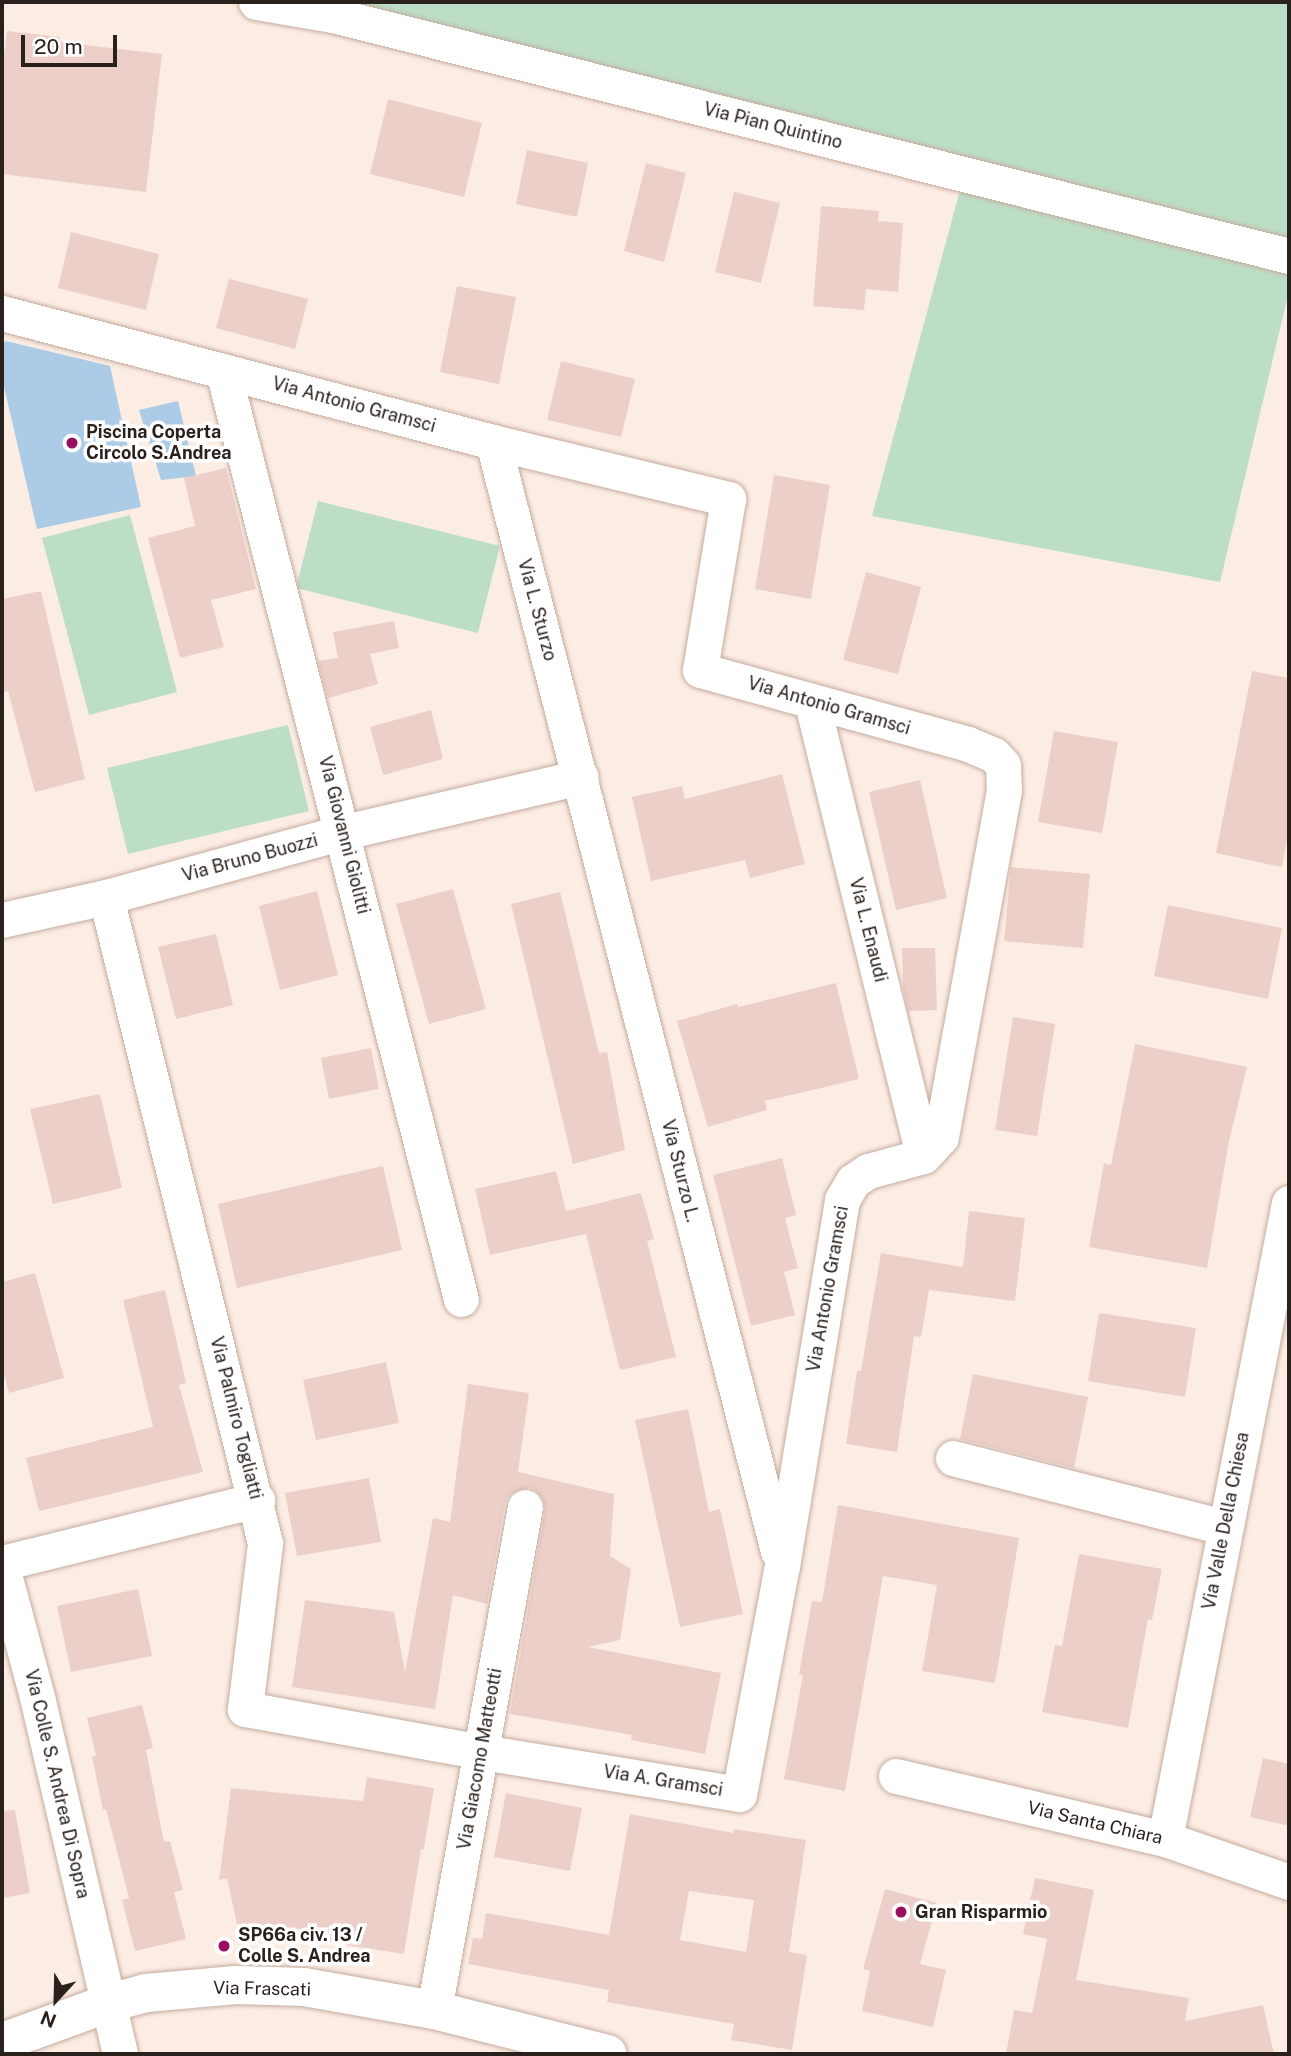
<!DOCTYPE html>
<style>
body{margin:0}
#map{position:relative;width:1291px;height:2056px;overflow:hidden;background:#fcede4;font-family:"Public Sans",sans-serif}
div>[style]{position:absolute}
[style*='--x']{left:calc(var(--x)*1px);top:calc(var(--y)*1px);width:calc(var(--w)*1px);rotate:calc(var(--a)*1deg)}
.green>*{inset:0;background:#bddec6}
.water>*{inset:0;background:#abcbe6}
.building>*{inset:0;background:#eccfc8}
.roads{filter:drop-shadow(0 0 2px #c5ac9f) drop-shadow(0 0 2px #c5ac9f)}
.street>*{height:35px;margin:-17.5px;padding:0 17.5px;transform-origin:17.5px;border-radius:17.5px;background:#fff}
.secondary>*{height:38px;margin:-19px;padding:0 19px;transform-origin:19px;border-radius:19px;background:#fff}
.dots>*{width:19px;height:19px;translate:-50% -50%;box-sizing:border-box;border:4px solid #fff;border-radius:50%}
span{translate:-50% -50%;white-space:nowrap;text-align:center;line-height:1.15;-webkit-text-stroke:7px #fff;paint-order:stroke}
.street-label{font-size:18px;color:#2a211c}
.poi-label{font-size:18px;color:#2a211c;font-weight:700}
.left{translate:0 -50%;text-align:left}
.frame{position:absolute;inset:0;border:4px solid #2a211c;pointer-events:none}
.north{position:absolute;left:21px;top:1965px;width:70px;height:70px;-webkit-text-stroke:5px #fff;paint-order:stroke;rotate:202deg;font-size:19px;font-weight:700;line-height:28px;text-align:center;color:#2a211c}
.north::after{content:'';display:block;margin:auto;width:24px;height:32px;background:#2a211c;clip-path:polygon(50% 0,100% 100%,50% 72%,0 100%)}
.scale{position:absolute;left:21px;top:35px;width:96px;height:32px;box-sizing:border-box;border:4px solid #2a211c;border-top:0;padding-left:9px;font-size:21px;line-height:24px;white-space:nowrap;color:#2a211c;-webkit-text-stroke:5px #fff;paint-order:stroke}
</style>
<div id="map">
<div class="green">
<i style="clip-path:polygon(301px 2px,1289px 2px,1289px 291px,1220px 582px,872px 516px,964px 175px)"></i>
<i style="clip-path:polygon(318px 501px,500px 546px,478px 633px,296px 588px)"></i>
<i style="clip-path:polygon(130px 515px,177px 692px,89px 715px,42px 538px)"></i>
<i style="clip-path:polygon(288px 725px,309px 811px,128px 854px,107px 768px)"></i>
</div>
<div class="water">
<i style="clip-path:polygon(6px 341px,110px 366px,141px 507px,37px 529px,2px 378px,2px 344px)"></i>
<i style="clip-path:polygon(178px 401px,196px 476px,161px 480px,139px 410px)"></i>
</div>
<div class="building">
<i style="clip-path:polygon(7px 31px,60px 37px,59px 42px,162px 54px,146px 192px,2px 174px,2px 71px)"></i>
<i style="clip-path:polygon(388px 99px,482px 123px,464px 197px,370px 174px)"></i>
<i style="clip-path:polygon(527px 150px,588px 163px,577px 217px,516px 204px)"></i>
<i style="clip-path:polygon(646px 163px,686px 173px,664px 262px,624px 251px)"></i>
<i style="clip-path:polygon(734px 192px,780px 203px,761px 283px,715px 272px)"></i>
<i style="clip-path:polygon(821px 206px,879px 211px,878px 221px,903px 223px,898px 292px,866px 289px,864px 310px,813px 306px)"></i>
<i style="clip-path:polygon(71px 232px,159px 254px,146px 310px,58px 288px)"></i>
<i style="clip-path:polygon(229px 279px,308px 299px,295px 349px,216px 328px)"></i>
<i style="clip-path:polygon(457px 286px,516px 297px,499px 384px,440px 372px)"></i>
<i style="clip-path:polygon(561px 361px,635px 379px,621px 437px,547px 420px)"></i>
<i style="clip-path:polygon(226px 468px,256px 589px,211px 600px,224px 647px,180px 658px,148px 538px,195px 526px,184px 478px)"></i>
<i style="clip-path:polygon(774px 475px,830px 485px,811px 599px,755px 589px)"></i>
<i style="clip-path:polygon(866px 572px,921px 587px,898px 674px,843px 660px)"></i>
<i style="clip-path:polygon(41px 591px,85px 779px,35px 792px,8px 691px,2px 693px,2px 599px)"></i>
<i style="clip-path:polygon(394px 621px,399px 648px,370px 654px,378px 684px,328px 698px,318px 661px,338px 658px,333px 632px)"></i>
<i style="clip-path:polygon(1252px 671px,1289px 678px,1289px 830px,1282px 867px,1216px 853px)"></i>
<i style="clip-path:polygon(431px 710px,443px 759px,383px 775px,370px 727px)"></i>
<i style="clip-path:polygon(1054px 731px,1118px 742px,1102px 833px,1038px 822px)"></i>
<i style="clip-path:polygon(782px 774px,805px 864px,750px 878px,745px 860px,651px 881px,632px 797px,682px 786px,685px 799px)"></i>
<i style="clip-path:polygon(920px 780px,947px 898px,896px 910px,869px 792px)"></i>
<i style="clip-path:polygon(1011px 867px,1090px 874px,1083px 948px,1004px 941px)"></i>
<i style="clip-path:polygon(453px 889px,486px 1009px,429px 1024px,396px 904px)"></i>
<i style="clip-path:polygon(317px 891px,338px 975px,280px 990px,259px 906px)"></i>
<i style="clip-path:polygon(560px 892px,599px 1053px,607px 1052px,625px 1150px,573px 1164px,511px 904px)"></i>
<i style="clip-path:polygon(1168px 905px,1282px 928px,1268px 999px,1154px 976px)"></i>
<i style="clip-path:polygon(216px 934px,233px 1005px,176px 1019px,158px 947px)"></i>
<i style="clip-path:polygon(902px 948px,935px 948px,937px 1010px,908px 1011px,903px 988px)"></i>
<i style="clip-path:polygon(836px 983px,859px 1079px,765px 1101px,767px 1110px,708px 1127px,677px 1021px,737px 1004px,738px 1007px)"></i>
<i style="clip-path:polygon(1013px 1017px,1055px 1024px,1037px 1136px,995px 1130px)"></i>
<i style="clip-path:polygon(1135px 1044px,1247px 1067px,1229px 1141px,1207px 1268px,1089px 1247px,1104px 1163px,1111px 1165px)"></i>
<i style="clip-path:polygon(371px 1048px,379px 1089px,329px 1099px,321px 1058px)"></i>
<i style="clip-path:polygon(100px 1094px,122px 1188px,53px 1204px,30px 1109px)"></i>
<i style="clip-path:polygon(782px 1158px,796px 1215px,785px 1218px,798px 1268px,784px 1272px,795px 1315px,751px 1326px,713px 1175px)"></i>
<i style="clip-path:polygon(383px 1166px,402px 1250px,237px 1288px,218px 1204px)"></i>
<i style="clip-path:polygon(556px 1171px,566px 1211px,641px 1193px,654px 1239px,647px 1241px,676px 1357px,620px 1370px,586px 1234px,490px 1255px,475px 1189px)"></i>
<i style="clip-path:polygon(969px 1211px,1025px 1218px,1015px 1301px,929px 1290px,921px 1337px,914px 1336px,897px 1452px,846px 1444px,857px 1371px,861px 1371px,881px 1253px,963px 1267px)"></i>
<i style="clip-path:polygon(35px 1273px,64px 1378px,9px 1393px,2px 1368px,2px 1282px)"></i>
<i style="clip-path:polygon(165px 1290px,186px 1383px,179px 1385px,203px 1472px,39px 1511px,26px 1458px,153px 1427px,123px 1300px)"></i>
<i style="clip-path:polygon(1099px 1313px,1196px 1328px,1185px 1397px,1088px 1381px)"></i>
<i style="clip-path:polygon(386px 1362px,399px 1423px,316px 1440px,303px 1380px)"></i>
<i style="clip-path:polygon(973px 1374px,1088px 1397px,1074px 1468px,960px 1439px)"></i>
<i style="clip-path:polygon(468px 1384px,529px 1393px,518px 1472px,614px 1494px,610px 1556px,631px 1569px,620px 1640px,588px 1647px,721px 1673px,705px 1754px,631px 1740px,632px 1735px,510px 1714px,545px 1511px,544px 1501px,538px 1492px,528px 1487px,510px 1494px,505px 1503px,487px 1604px,453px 1595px,435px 1709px,292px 1687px,305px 1600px,394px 1612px,405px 1672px,433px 1518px,450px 1522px)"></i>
<i style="clip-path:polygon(688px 1409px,709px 1512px,720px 1509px,743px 1614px,680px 1627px,635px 1420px)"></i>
<i style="clip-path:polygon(369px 1478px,381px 1542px,297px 1556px,285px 1493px)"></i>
<i style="clip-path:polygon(838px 1505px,1019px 1538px,995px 1683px,922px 1671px,937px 1585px,883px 1576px,845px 1791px,784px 1779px,803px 1675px,799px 1674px,812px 1601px,822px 1602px)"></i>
<i style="clip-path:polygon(1079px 1554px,1162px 1569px,1152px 1620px,1148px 1619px,1128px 1728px,1042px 1712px,1055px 1645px,1062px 1646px)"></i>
<i style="clip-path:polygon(138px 1589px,152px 1656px,71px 1672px,57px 1606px)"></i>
<i style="clip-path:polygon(142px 1705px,153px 1748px,146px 1750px,164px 1842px,170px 1841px,183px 1890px,174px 1892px,186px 1939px,135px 1951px,122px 1900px,129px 1898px,106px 1809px,103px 1810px,92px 1756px,96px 1756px,87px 1718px)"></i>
<i style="clip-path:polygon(1263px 1758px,1289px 1764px,1289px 1826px,1250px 1817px)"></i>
<i style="clip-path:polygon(367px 1777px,434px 1788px,424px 1849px,421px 1849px,404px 1954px,327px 1942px,329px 1931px,237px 1924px,227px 1878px,219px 1880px,231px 1788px,363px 1801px)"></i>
<i style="clip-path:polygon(506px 1793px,582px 1808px,570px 1871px,494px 1857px)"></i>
<i style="clip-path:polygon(15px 1810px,30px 1893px,2px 1898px,2px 1811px)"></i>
<i style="clip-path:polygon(evenodd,630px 1814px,734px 1833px,734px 1829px,806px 1840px,789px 1952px,807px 1955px,792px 2050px,731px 2040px,734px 2024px,607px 2002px,609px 1990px,468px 1964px,473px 1938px,482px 1939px,486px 1913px,609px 1935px,630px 1814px,689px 1891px,754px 1900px,746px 1952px,680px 1940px,689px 1891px)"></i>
<i style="clip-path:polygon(1035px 1878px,1094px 1890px,1076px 1980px,1189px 1998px,1185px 2021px,1263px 2005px,1274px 2054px,1006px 2054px,1014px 2010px,1032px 2013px,1047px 1939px,1023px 1934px)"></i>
<i style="clip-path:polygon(885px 1889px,937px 1903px,920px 1964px,946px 1970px,933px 2027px,862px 2011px,870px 1971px,863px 1969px)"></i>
</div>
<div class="roads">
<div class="street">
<i style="--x:256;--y:2;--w:78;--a:9.6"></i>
<i style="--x:333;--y:15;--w:986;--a:14.15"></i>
<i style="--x:2;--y:313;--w:508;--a:14.72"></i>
<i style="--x:493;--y:442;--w:242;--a:13.6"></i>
<i style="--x:728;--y:499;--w:173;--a:99.3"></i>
<i style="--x:700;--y:670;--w:278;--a:15.4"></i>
<i style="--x:968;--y:744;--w:28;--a:23"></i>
<i style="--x:994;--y:755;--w:13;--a:48"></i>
<i style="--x:1003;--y:765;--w:25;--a:88"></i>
<i style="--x:1004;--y:790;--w:353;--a:100.3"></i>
<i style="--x:941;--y:1137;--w:26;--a:133"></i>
<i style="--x:923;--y:1156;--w:57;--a:164.7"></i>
<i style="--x:868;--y:1171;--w:18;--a:146"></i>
<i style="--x:853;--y:1181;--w:22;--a:120"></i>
<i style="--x:842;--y:1200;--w:370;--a:99.3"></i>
<i style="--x:782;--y:1565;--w:233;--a:100.6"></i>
<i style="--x:739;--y:1794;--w:260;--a:-170.7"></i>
<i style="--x:482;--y:1752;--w:241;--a:-169.7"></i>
<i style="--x:245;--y:1709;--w:167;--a:-83.1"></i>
<i style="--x:265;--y:1543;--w:665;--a:-103.83"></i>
<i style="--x:223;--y:371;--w:958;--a:75.62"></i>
<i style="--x:493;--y:442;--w:1145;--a:75.59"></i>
<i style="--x:812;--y:703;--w:466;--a:76.2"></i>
<i style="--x:2;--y:920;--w:107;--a:-12.5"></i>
<i style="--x:106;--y:897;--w:247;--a:-15.3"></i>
<i style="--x:344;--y:832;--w:243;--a:-13.1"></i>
<i style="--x:953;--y:1458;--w:280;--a:14.3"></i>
<i style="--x:2;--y:1563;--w:263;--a:-13.9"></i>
<i style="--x:2;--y:1567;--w:135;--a:74.9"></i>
<i style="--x:37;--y:1697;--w:367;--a:76.9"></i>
<i style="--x:896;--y:1776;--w:276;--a:13.2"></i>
<i style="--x:1165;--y:1839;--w:131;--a:19.1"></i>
<i style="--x:1165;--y:1839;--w:648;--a:-78.97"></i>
<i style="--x:434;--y:2010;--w:511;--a:-79.75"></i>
</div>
<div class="secondary">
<i style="--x:2;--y:2042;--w:114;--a:-20"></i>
<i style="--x:109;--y:2003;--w:38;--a:-15"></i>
<i style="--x:146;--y:1993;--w:90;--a:-5.1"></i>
<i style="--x:236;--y:1985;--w:68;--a:1.7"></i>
<i style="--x:304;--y:1987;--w:132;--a:10"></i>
<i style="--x:434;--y:2010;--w:179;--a:14.2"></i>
</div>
</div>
<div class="dots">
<i style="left:72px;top:443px;background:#990e60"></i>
<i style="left:901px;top:1912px;background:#990e60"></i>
<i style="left:224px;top:1946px;background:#990e60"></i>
</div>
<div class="street-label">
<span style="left:773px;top:126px;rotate:14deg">Via Pian Quintino</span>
<span style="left:354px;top:405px;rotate:15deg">Via Antonio Gramsci</span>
<span style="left:537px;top:610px;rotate:75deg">Via L. Sturzo</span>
<span style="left:829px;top:706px;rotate:16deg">Via Antonio Gramsci</span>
<span style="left:344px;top:835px;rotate:76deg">Via Giovanni Giolitti</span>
<span style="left:250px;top:858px;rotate:-15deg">Via Bruno Buozzi</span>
<span style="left:868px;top:930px;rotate:76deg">Via L. Enaudi</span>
<span style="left:680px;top:1171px;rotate:76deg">Via Sturzo L.</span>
<span style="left:828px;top:1289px;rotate:-80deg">Via Antonio Gramsci</span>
<span style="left:236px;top:1418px;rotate:76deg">Via Palmiro Togliatti</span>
<span style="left:1226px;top:1521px;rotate:-79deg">Via Valle Della Chiesa</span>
<span style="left:480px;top:1759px;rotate:-80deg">Via Giacomo Matteotti</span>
<span style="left:663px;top:1781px;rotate:9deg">Via A. Gramsci</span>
<span style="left:57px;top:1784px;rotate:77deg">Via Colle S. Andrea Di Sopra</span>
<span style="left:1095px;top:1823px;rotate:13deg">Via Santa Chiara</span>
<span style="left:262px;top:1989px;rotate:1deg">Via Frascati</span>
</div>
<div class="poi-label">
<span class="left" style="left:86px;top:443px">Piscina Coperta<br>Circolo S.Andrea</span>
<span class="left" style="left:915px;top:1912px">Gran Risparmio</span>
<span class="left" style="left:238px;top:1946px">SP66a civ. 13 /<br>Colle S. Andrea</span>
</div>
<div class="frame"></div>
<div class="north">N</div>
<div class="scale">20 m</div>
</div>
